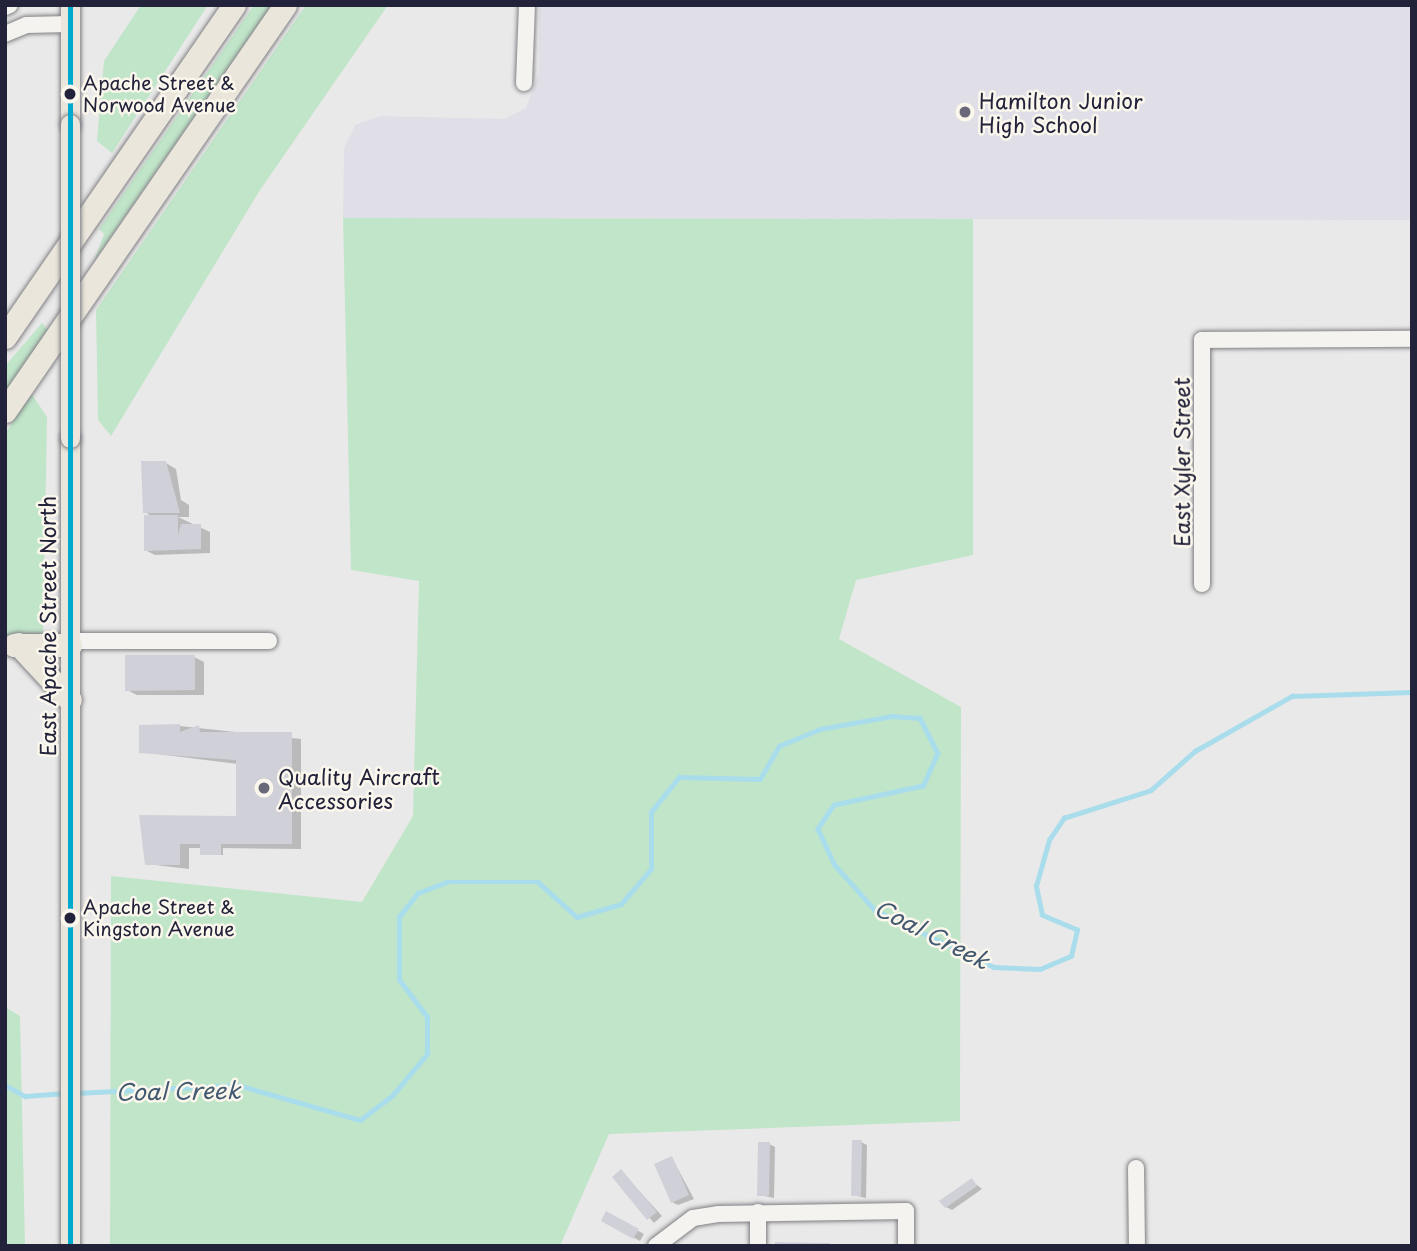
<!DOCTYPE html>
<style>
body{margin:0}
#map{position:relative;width:1417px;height:1251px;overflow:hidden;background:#eae9e9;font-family:"Playpen Sans",sans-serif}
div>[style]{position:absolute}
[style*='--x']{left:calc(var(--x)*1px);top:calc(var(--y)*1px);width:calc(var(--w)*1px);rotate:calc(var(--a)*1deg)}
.built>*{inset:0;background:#e0dfe7}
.green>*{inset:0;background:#c0e5c9}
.shadow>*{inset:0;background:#0003}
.stream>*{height:4.5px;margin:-2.25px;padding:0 2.25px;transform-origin:2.25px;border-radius:2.25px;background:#a9ddec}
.building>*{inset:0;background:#d0d0d9}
.roads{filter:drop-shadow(0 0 2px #808085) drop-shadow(0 0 2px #808085)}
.minor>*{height:16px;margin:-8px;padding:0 8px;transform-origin:8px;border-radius:8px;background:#f4f3f0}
.major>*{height:19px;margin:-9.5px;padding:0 9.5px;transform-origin:9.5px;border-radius:9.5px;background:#ebe6dc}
.highway>*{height:23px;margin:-11.5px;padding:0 11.5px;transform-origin:11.5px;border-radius:11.5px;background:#ebe6dc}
.bridges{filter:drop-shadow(0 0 2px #808085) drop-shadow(0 0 2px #808085)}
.major-bridge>*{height:19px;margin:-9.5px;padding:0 9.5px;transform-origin:9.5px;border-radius:9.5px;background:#ebe6dc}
.bus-1>*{height:5px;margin:-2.5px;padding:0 2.5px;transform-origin:2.5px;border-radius:2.5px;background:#00a9ce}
.dots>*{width:19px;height:19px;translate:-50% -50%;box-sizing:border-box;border:4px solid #fbf7ec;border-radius:50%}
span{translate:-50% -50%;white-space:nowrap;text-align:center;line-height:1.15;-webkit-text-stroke:5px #fbf7ec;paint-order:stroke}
.bus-label{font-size:19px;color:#22223b}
.left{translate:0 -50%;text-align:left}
.poi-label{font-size:21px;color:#22223b}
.street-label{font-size:21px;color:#22223b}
.water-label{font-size:23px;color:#425971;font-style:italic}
.frame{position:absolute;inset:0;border:7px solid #22223b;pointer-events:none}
</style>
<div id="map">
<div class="built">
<i style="clip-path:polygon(539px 5px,1412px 5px,1412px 220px,343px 218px,344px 149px,355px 125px,380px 116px,504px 119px,526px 108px,539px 72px)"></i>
</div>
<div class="green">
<i style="clip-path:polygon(141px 5px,208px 5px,112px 153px,97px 141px,104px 61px)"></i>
<i style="clip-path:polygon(254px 5px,272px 5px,94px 261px,104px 234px,99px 229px)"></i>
<i style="clip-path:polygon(306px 5px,388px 5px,260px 190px,111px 436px,98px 420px,96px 310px)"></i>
<i style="clip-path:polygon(343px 218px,973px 219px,973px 555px,856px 580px,839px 639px,961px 707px,960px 1121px,609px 1134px,560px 1246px,110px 1246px,111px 876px,362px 902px,413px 816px,419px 581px,351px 570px)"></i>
<i style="clip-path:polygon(42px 323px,49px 331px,5px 393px,5px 366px)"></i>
<i style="clip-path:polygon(31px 393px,47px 417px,43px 637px,5px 635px,5px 434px)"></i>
<i style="clip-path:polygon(5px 1007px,20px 1016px,25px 1246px,5px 1246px)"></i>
</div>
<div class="shadow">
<i style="clip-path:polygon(166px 463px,176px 469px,181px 500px,189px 505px,189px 517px,178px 517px,210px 532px,210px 553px,155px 555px,145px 550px,153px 517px,145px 512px)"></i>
<i style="clip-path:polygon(194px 657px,204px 662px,204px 695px,137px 695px,127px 690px)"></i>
<i style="clip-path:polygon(180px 726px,301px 739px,301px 849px,223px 848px,223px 855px,205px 855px,202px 848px,189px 848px,189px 869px,147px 864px,141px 817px,238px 818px,238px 764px,141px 752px)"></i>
<i style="clip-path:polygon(861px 1142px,867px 1145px,866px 1198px,853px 1195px)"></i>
<i style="clip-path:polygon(769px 1144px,775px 1147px,774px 1198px,759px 1195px)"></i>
<i style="clip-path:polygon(672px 1158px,694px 1199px,678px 1205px,672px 1202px)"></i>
<i style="clip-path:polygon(621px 1171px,662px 1216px,654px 1223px,614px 1177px)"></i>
<i style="clip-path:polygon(972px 1181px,982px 1189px,952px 1210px,946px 1207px)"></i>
<i style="clip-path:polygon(607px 1214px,644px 1234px,640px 1241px,603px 1221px)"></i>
</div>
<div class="stream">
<i style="--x:5;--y:1085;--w:23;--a:29"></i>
<i style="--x:25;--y:1096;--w:41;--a:-4.2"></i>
<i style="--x:75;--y:1093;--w:163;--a:-2.8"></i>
<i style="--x:238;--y:1085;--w:127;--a:16"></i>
<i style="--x:360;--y:1120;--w:40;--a:-37"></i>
<i style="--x:392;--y:1096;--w:55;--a:-50.2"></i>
<i style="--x:427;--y:1054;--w:37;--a:-90"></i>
<i style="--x:427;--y:1017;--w:46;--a:-127.1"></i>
<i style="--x:399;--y:980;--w:63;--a:-90"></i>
<i style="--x:399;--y:917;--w:31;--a:-52"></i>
<i style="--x:418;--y:893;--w:31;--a:-21"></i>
<i style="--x:447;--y:882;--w:91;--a:0"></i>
<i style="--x:538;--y:882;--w:52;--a:41.9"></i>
<i style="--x:577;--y:917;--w:46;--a:-16.5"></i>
<i style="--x:621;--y:904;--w:46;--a:-49.4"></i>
<i style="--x:651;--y:869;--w:57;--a:-90"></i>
<i style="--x:651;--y:812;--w:45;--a:-51.3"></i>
<i style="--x:679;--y:777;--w:81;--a:1.4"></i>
<i style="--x:760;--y:779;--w:38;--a:-60"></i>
<i style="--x:779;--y:746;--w:44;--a:-22.5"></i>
<i style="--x:820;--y:729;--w:73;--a:-10.2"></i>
<i style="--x:892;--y:716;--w:28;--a:4"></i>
<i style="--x:920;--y:718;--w:39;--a:63"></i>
<i style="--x:938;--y:753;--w:36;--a:114"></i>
<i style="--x:923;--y:786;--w:91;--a:167.9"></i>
<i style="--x:834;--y:805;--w:29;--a:124"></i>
<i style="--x:818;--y:829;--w:38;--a:65"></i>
<i style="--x:834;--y:864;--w:62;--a:48.3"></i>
<i style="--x:875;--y:910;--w:132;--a:25.6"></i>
<i style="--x:994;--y:967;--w:46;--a:2.5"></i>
<i style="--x:1040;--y:969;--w:34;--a:-23"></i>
<i style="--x:1071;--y:956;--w:27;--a:-77"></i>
<i style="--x:1077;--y:930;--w:38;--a:-157"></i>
<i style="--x:1042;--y:915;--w:30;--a:-102"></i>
<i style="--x:1036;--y:886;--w:48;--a:-74.2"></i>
<i style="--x:1049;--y:840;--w:27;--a:-56"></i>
<i style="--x:1064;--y:818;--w:91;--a:-17.8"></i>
<i style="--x:1151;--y:790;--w:59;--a:-41.6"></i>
<i style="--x:1195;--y:751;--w:112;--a:-29.6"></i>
<i style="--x:1292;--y:696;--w:120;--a:-1.9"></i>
</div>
<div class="building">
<i style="clip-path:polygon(141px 461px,166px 461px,180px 513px,143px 513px)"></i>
<i style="clip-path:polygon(144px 515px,178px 515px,178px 535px,181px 524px,201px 524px,201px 549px,144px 551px)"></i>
<i style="clip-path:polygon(125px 655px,195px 655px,195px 690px,125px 691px)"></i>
<i style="clip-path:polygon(180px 724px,180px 732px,199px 725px,200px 732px,292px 732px,292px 844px,221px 844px,221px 855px,200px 855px,200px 844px,180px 844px,180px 865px,145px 865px,139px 815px,236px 816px,236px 760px,139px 753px,139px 725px)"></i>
<i style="clip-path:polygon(852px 1140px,862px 1140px,861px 1196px,851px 1196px)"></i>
<i style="clip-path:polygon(758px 1142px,770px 1142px,769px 1196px,757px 1196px)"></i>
<i style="clip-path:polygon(672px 1156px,689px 1195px,671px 1203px,654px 1164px)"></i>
<i style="clip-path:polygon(621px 1169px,657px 1212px,647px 1220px,612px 1177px)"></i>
<i style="clip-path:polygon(972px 1178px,977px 1186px,945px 1208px,939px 1201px)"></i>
<i style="clip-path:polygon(606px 1211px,639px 1229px,633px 1239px,601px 1221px)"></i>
<i style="clip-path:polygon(775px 1242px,830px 1243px,830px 1246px,775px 1246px)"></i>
</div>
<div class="roads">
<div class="minor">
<i style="--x:5;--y:7;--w:5;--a:-22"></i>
<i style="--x:5;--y:34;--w:23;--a:-23"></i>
<i style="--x:26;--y:25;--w:44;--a:-1.3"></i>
<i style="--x:524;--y:83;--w:78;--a:-87.8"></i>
<i style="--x:1202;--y:584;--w:244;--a:-90"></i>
<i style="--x:1202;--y:340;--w:210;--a:-0.3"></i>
<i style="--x:70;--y:641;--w:199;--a:0"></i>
<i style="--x:1136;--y:1168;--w:78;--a:89.3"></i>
<i style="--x:758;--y:1212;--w:34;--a:90"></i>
<i style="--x:656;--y:1246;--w:46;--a:-37.1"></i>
<i style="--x:693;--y:1218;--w:25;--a:-9"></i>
<i style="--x:718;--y:1214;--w:188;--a:-0.9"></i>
<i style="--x:906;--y:1211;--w:35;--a:90"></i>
</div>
<div class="major">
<i style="--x:70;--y:5;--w:119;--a:90"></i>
<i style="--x:70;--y:438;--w:808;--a:90"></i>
</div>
<div class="highway">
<i style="--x:5;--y:337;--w:403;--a:-55.4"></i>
<i style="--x:5;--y:411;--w:493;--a:-55.4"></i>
<i style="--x:18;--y:644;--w:76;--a:47.1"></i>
<i style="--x:14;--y:645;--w:56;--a:0"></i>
</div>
</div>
<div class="bridges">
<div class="major-bridge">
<i style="--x:70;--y:438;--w:314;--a:-90"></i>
</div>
</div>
<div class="bus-1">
<i style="--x:70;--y:5;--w:1241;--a:90"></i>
</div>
<div class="dots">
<i style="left:70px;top:94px;background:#22223b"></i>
<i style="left:965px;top:112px;background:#686878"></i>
<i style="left:264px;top:788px;background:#686878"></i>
<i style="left:70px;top:918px;background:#22223b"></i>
</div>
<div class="bus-label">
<span class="left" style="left:83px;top:94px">Apache Street &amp;<br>Norwood Avenue</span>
<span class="left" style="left:83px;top:918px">Apache Street &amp;<br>Kingston Avenue</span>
</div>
<div class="poi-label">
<span class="left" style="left:979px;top:112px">Hamilton Junior<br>High School</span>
<span class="left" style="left:278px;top:788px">Quality Aircraft<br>Accessories</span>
</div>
<div class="street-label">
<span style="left:1181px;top:462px;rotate:-90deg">East Xyler Street</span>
<span style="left:47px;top:626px;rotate:-90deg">East Apache Street North</span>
</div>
<div class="water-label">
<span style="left:932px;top:934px;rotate:27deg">Coal Creek</span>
<span style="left:178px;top:1091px;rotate:-1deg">Coal Creek</span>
</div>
<div class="frame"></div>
</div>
